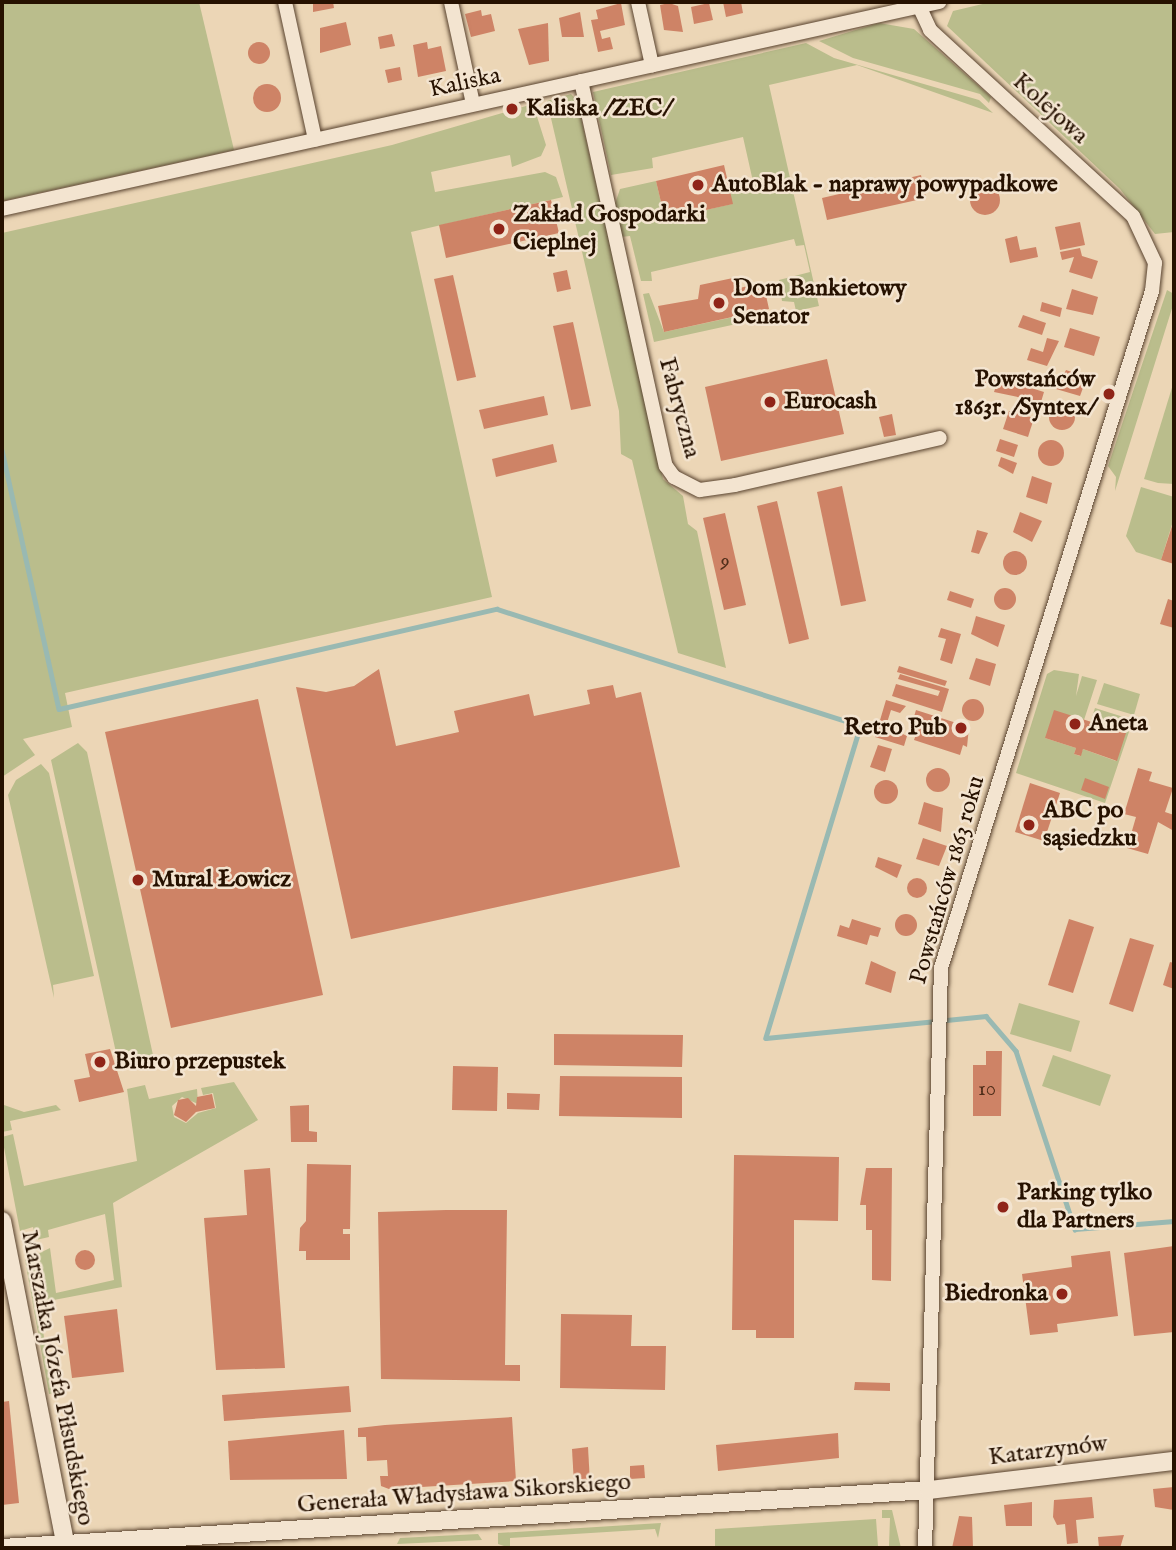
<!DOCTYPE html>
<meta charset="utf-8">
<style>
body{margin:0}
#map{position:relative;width:1176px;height:1550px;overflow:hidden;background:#ecd6b6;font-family:"IM FELL English",serif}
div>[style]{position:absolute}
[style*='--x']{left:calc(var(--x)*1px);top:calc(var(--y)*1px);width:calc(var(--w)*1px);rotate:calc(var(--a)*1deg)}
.green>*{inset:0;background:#babd8c}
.stream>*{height:4.5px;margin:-2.25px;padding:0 2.25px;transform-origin:2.25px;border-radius:2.25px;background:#99b9b2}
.building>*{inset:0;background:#ce8366}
.round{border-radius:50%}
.roads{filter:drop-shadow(0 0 2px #58422e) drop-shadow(0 0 2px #58422e)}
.minor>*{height:14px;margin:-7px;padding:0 7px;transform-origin:7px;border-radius:7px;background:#f3e4d0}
.tertiary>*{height:18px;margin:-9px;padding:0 9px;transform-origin:9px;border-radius:9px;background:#f3e4d0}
.dots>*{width:19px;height:19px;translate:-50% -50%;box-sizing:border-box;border:4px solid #f3e4d0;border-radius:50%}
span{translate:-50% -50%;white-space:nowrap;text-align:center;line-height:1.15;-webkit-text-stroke:5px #f3e4d0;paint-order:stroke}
.number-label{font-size:21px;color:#502e1a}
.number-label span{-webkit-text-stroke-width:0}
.street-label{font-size:24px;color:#261100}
.poi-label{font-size:24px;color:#261100;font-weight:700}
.left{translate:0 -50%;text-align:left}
.right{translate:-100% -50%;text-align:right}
.frame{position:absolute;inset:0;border:4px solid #261100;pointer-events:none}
</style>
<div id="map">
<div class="green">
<i style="clip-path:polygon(2px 2px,199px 2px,234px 150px,2px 201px)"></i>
<i style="clip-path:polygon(991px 2px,1174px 2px,1174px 232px,1155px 234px,1120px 189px,947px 26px,953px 11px)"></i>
<i style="clip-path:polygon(879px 23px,914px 29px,991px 97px,989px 103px,980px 94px,853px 58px,819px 41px)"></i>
<i style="clip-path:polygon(806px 43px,834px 58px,979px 100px,993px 113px,857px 65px,769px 85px,819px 306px,796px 311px,794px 302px,782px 301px,779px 280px,810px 272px,804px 245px,796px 246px,794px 239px,651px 272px,652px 281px,641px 281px,630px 236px,621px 237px,615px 204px,620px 189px,656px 181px,665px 219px,732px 204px,730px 192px,754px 186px,743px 137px,652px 158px,653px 168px,611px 175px,593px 92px)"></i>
<i style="clip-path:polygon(571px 94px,577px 100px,663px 479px,683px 496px,688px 524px,697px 531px,726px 668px,678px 653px,632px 460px,621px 454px,619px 411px,547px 101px)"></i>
<i style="clip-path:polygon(533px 104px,546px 145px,541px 156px,512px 167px,510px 155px,431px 172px,435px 192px,545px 172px,556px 177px,563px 197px,411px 232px,492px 597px,65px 693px,72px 727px,23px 739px,35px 755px,2px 777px,2px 233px,392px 145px)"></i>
<i style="clip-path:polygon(1167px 290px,1174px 294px,1174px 302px,1115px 491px,1116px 477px,1108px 466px)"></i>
<i style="clip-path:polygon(649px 293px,664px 332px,761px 311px,764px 318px,654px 342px,643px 294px)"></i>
<i style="clip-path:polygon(1174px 381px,1174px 484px,1158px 483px,1144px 479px)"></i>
<i style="clip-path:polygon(1141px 487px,1174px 497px,1174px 518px,1161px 560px,1136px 552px,1126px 536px)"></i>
<i style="clip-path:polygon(1054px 670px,1079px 674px,1076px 696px,1082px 676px,1097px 680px,1084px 720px,1045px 738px,1076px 748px,1074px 754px,1080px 756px,1083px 749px,1116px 761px,1091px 720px,1095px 708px,1133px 720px,1105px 803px,1016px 773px,1047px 674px)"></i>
<i style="clip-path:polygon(1104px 683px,1140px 694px,1134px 715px,1097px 704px)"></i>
<i style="clip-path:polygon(78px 743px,87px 752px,153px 1055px,145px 1067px,143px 1061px,119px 1066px,51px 760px)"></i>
<i style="clip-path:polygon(41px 764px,49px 773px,94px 976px,53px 985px,54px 998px,8px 795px,16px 780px)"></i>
<i style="clip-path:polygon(1019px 1003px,1080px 1021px,1071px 1052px,1010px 1034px)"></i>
<i style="clip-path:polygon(1053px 1055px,1111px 1075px,1100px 1106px,1042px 1086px)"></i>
<i style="clip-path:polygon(234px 1082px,258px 1120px,113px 1203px,122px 1287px,38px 1303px,54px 1393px,49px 1394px,25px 1260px,50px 1248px,56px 1293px,114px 1280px,105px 1214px,48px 1230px,49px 1237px,36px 1240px,33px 1227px,20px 1231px,2px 1137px,13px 1134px,24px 1186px,137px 1161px,127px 1089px,145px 1085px,149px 1099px,197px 1089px,198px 1104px,182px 1097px,172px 1106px,174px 1117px,186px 1123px,198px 1113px,216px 1108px,213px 1093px,203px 1095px,201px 1088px)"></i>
<i style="clip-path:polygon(4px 1105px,24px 1112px,56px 1105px,61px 1110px,10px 1121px,12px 1130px,2px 1132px)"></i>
<i style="clip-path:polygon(882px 1510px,892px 1510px,901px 1548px,715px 1548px,715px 1529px,876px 1519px,878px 1546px,889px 1546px,890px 1518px,882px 1518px)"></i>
<i style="clip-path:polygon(661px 1523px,658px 1538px,655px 1529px,510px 1538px,510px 1548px,498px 1544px,498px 1533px)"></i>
<i style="clip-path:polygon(478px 1534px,482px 1540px,397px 1544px,400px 1538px)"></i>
</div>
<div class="stream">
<i style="--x:2;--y:450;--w:265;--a:77.6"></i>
<i style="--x:59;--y:709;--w:449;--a:-12.9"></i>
<i style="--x:497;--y:609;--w:377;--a:17.8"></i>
<i style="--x:856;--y:724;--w:6;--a:45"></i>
<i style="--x:860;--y:728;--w:324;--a:106.9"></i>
<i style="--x:766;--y:1038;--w:221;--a:-5.7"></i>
<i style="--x:986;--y:1016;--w:46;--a:49.4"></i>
<i style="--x:1016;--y:1051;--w:188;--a:71.7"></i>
<i style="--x:1075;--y:1229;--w:99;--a:-4.6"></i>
</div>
<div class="building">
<i style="clip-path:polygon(313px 2px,333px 2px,334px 8px,313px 12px)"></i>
<i style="clip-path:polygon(723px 2px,741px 2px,743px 13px,726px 17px)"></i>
<i style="clip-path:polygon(621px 3px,625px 25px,600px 31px,602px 39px,610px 37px,613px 49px,598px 52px,591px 20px,598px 19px,596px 10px)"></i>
<i style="clip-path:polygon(669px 3px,678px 6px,683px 32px,664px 30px,660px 5px)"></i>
<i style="clip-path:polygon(709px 3px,713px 20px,694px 24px,691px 7px)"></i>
<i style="clip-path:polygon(481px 10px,482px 16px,491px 14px,495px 31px,471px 37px,465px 14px)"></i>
<i style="clip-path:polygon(580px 12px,584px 37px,562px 37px,559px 18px)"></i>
<i style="clip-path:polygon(346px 22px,351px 45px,320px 53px,320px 28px)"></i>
<i style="clip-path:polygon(548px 23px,549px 61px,529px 65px,518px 29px)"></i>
<i style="clip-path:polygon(392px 34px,395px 46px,380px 49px,378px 37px)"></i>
<i class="round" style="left:248px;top:42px;width:22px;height:22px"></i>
<i style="clip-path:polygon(427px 42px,428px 49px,441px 46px,446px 71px,418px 77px,413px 45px)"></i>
<i style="clip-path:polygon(400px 67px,402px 80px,388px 83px,385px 70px)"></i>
<i class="round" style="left:253px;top:84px;width:28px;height:28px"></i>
<i style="clip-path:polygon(724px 165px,733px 204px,665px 219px,656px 181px)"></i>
<i style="clip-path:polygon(921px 175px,926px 198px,827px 220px,822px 198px)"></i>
<i class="round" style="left:970px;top:185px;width:30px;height:30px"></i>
<i style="clip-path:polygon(551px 200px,559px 233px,446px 258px,439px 225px)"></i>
<i style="clip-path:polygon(1080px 222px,1085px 245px,1060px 250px,1055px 227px)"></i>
<i style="clip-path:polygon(1017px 236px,1020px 250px,1036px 247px,1038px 257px,1010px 263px,1005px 239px)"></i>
<i style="clip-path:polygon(1080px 248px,1082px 256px,1098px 261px,1092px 279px,1069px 272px,1074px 257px,1062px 260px,1060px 252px)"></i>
<i style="clip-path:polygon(567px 270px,571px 289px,557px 292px,553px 273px)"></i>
<i style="clip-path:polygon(453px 275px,476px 377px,457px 381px,434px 279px)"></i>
<i style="clip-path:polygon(733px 278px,736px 289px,763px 282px,769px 309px,664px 332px,658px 306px,698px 299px,700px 285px)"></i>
<i style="clip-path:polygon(1072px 289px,1098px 297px,1093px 315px,1066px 309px)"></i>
<i style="clip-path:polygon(1042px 302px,1062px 308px,1060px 317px,1040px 311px)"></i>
<i style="clip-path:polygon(1023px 315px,1046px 323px,1042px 335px,1018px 327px)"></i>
<i style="clip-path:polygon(573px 322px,591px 406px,571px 410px,553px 326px)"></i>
<i style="clip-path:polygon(1070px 328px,1100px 337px,1094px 356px,1064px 347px)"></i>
<i style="clip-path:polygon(1047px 338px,1059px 341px,1047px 366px,1027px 360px,1031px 348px,1043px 352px)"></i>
<i style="clip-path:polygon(827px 359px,844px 434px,721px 461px,705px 387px)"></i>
<i style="clip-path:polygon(1066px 370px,1087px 377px,1080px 396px,1056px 389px)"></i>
<i style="clip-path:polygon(987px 374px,1044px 392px,1041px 402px,994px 392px,996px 386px,985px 383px)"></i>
<i style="clip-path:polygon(544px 396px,548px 415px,484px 429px,479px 410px)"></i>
<i class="round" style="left:1049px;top:404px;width:26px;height:26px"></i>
<i style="clip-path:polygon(1009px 411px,1034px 418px,1028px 437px,1003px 429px)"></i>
<i style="clip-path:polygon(892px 414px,896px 435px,884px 437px,879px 417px)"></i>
<i style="clip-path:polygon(1000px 439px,1018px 445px,1014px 457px,996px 451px)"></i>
<i class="round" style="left:1038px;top:440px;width:26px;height:26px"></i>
<i style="clip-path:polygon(553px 444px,557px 462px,496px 477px,492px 459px)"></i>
<i style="clip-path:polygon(1001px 457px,1017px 463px,1013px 474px,998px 466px)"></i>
<i style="clip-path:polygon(1032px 476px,1052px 483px,1047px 504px,1026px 497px)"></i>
<i style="clip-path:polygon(842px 486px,866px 601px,841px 606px,817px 492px)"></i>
<i style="clip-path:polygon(777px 501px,809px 639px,789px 644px,757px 506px)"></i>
<i style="clip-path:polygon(1020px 512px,1042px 521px,1032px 542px,1013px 532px)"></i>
<i style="clip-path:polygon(725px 513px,746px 605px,724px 610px,703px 518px)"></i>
<i style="clip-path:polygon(1174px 520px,1174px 564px,1161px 560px)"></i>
<i style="clip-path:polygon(977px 530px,988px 533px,979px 554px,971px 552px)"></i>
<i class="round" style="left:1003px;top:551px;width:24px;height:24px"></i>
<i class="round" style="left:994px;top:588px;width:22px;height:22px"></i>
<i style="clip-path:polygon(950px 591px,974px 599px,971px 608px,947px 600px)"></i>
<i style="clip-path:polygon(1168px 599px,1174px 601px,1174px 628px,1160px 624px)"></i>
<i style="clip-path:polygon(976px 616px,1005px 625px,998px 647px,971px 634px)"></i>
<i style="clip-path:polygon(941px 628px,961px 634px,952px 664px,940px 660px,946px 639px,938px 637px)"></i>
<i style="clip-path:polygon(976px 658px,996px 664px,990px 686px,969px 679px)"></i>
<i style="clip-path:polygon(899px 666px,947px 681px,945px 686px,897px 672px)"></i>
<i style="clip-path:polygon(379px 669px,396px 746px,459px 732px,454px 711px,529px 694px,534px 716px,590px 704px,587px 690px,613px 685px,616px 698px,641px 692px,680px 867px,351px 939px,296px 687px,326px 692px,354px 686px)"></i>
<i style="clip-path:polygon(900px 674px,949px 689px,942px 712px,892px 696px,896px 684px,938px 696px,940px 691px,898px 679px)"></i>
<i class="round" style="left:962px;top:699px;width:22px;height:22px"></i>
<i style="clip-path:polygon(258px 699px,323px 995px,171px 1028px,105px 732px)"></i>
<i style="clip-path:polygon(886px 700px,906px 706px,900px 713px,891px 710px,886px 726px,907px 736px,904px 746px,875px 737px)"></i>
<i style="clip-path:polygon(916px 710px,969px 727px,967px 747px,963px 745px,960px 755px,914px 740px,920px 723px,913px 720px)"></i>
<i style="clip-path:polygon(1054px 710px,1126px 733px,1117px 761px,1083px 749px,1081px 756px,1074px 754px,1076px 748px,1045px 738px)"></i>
<i style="clip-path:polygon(878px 745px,892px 749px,885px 772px,870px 767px)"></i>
<i class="round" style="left:926px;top:768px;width:24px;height:24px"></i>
<i style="clip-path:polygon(1138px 768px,1152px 772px,1149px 781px,1173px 788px,1165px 812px,1174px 815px,1174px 831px,1158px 822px,1148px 854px,1127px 848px,1136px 817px,1124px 814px)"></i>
<i style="clip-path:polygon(1085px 778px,1109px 787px,1105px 799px,1081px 790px)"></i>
<i class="round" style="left:874px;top:780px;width:24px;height:24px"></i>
<i style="clip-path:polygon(1030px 783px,1060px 793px,1044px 841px,1015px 832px)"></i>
<i style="clip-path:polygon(924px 802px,943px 808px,941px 832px,918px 824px)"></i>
<i style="clip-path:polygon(923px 838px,947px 846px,939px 866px,916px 859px)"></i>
<i style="clip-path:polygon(878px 857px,902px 865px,897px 878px,875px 867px)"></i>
<i class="round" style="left:907px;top:878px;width:20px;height:20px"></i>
<i class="round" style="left:895px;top:914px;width:22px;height:22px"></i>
<i style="clip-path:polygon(852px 919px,881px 928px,878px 937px,870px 935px,867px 945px,837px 936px,840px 925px,849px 928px)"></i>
<i style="clip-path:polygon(1069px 919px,1094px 927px,1073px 993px,1048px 985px)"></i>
<i style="clip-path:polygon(1130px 938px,1154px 945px,1133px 1012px,1109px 1004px)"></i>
<i style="clip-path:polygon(871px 961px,896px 972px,891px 993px,865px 984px)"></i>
<i style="clip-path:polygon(1170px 962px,1174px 963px,1174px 989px,1163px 985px)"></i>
<i style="clip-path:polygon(554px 1034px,683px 1035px,682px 1067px,554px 1065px)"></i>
<i style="clip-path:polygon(110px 1049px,124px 1092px,79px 1102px,74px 1080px,90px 1077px,85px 1054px)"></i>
<i style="clip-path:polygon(986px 1051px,1002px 1051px,1001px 1116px,973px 1116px,973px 1065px,986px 1065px)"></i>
<i style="clip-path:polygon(453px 1066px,498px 1067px,497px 1111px,452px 1110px)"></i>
<i style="clip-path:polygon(560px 1076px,682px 1077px,682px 1118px,559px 1116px)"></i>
<i style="clip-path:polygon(507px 1093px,540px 1094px,539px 1110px,507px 1109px)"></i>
<i style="clip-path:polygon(212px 1094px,215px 1108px,196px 1112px,186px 1122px,174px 1115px,178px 1100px,188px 1098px,196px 1106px,197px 1097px)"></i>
<i style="clip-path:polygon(309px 1105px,309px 1131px,317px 1132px,317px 1142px,291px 1142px,290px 1106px)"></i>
<i style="clip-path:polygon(734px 1155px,839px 1157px,838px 1221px,794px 1220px,794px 1338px,756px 1338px,756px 1330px,732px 1330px)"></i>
<i style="clip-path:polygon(307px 1164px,351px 1165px,350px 1229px,343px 1229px,343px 1234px,350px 1234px,350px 1260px,306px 1260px,306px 1251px,299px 1251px,300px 1228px,306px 1221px)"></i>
<i style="clip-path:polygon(270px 1168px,285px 1368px,216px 1370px,204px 1218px,247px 1215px,244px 1170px)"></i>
<i style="clip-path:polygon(866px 1168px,892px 1168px,891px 1281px,872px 1280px,872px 1230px,866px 1230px,866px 1205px,860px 1205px)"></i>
<i style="clip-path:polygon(446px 1210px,507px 1210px,505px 1365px,520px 1365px,520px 1381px,381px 1379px,378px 1212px)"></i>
<i style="clip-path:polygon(1174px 1246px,1174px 1332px,1134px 1336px,1124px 1253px)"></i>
<i class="round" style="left:75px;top:1250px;width:20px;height:20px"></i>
<i style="clip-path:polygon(1110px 1251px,1118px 1316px,1057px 1324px,1058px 1332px,1030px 1335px,1022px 1274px,1072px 1267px,1071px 1256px)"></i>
<i style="clip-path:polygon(117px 1309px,124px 1372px,72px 1378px,64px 1316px)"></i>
<i style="clip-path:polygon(561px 1314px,632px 1315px,631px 1346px,666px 1346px,665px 1390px,560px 1388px)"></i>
<i style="clip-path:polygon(855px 1382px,890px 1383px,890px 1391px,854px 1390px)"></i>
<i style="clip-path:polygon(349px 1386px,351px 1412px,224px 1421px,222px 1395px)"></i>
<i style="clip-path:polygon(9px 1401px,19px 1503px,2px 1505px,2px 1402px)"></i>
<i style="clip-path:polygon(512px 1417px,516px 1481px,389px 1489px,381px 1486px,380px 1476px,388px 1476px,387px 1460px,367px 1461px,366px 1437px,358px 1437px,358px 1428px,385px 1425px)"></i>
<i style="clip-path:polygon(344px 1430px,347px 1479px,230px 1480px,228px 1441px)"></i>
<i style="clip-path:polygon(838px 1433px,839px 1458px,718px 1471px,716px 1445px)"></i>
<i style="clip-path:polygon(588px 1447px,590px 1483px,574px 1484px,572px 1449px)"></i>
<i style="clip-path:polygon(644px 1465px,645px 1478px,630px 1479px,630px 1466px)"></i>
<i style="clip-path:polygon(1174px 1487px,1174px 1510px,1155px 1507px,1153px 1489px)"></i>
<i style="clip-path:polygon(1092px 1497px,1094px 1518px,1076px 1520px,1078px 1543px,1067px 1544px,1065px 1524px,1057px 1525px,1053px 1517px,1054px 1500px)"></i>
<i style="clip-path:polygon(1032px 1502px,1032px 1526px,1006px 1526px,1004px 1505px)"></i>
<i style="clip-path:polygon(959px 1516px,972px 1517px,973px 1548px,952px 1548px)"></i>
<i style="clip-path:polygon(1124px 1535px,1120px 1548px,1099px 1548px,1098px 1537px)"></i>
</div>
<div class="roads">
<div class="minor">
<i style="--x:285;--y:2;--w:141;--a:77.7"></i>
<i style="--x:451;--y:2;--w:104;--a:77.8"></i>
<i style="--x:638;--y:2;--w:65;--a:77.5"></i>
<i style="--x:919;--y:6;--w:26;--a:65"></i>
<i style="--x:930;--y:30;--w:275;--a:42.5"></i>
<i style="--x:1133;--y:216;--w:52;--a:64.9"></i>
<i style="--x:1155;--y:263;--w:28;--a:96"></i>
<i style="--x:1152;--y:291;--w:709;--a:107.31"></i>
<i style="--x:941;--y:968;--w:580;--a:91.58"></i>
<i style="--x:581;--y:81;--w:394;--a:77.6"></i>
<i style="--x:666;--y:466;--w:14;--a:54"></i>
<i style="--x:674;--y:477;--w:29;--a:27"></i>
<i style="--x:700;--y:490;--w:35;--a:-8"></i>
<i style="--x:735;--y:485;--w:210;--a:-12.9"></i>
<i style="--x:2;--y:209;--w:960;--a:-12.46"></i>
</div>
<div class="tertiary">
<i style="--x:2;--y:1221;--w:333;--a:78.9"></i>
<i style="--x:2;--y:1548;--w:929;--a:-3.58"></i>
<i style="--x:929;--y:1490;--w:247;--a:-6.8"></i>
</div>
</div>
<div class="dots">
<i style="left:512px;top:109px;background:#8f2418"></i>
<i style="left:698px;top:185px;background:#8f2418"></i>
<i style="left:499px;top:229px;background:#8f2418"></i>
<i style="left:719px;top:303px;background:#8f2418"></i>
<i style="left:1109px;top:394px;background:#8f2418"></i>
<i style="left:770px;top:402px;background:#8f2418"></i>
<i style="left:1075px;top:724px;background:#8f2418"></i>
<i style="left:961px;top:728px;background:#8f2418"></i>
<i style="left:1029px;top:825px;background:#8f2418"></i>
<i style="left:138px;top:880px;background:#8f2418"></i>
<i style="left:100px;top:1062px;background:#8f2418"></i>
<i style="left:1003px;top:1207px;background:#8f2418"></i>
<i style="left:1062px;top:1294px;background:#8f2418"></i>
</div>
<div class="number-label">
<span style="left:725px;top:562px">9</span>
<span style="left:987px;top:1090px">10</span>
</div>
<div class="street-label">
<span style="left:465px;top:83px;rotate:-12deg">Kaliska</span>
<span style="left:1050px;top:109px;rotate:42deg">Kolejowa</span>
<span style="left:679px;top:408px;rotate:75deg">Fabryczna</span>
<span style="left:948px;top:880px;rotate:-74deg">Powstańców 1863 roku</span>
<span style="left:57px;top:1378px;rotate:79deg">Marszałka Józefa Piłsudskiego</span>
<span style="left:1048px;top:1451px;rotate:-7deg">Katarzynów</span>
<span style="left:464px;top:1494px;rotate:-4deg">Generała Władysława Sikorskiego</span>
</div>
<div class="poi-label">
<span class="left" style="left:526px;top:109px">Kaliska /ZEC/</span>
<span class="left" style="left:712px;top:185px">AutoBlak - naprawy powypadkowe</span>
<span class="left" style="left:513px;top:229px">Zakład Gospodarki<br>Cieplnej</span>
<span class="left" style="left:733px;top:303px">Dom Bankietowy<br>Senator</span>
<span class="right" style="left:1095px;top:394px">Powstańców<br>1863r. /Syntex/</span>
<span class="left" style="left:784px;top:402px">Eurocash</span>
<span class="left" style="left:1089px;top:724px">Aneta</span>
<span class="right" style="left:947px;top:728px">Retro Pub</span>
<span class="left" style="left:1043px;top:825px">ABC po<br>sąsiedzku</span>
<span class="left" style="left:152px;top:880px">Mural Łowicz</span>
<span class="left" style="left:114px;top:1062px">Biuro przepustek</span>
<span class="left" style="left:1017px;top:1207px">Parking tylko<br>dla Partners</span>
<span class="right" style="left:1048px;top:1294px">Biedronka</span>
</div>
<div class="frame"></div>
</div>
